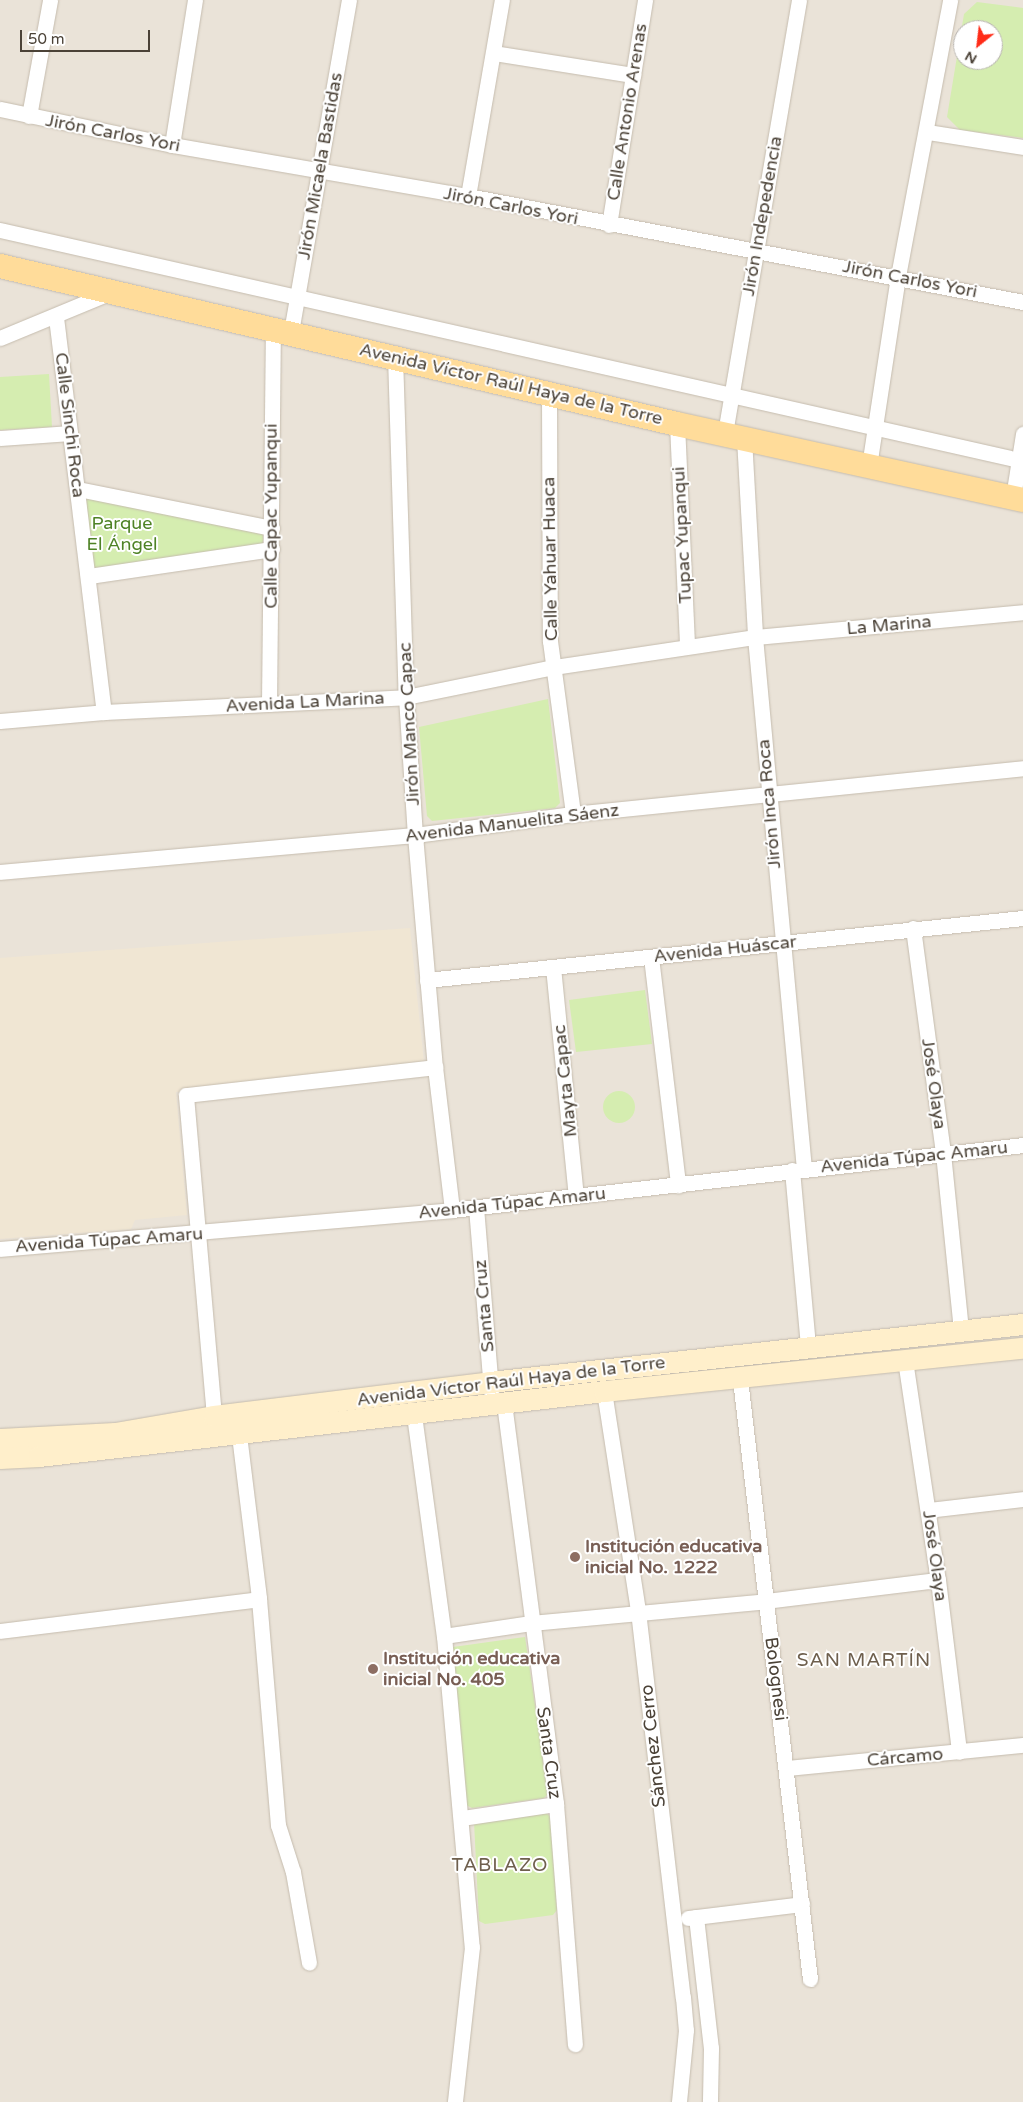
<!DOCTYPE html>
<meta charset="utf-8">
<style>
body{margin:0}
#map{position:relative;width:1023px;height:2102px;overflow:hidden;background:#f6f2ea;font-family:"Varela Round",sans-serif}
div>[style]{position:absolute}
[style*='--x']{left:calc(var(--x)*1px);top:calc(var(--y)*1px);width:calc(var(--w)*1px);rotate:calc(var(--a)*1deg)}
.residential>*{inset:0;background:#eae3d8}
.education>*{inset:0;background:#f0e6d3}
.green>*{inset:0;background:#d5edb0}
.round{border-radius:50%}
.roads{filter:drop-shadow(0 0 1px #c5bcae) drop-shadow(0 0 1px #c5bcae)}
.street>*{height:15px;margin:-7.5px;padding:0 7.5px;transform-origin:7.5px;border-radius:7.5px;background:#fff}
.secondary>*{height:21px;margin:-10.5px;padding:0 10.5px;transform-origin:10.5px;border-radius:10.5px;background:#ffefcb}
.primary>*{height:24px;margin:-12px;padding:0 12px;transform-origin:12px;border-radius:12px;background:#ffdc9a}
.dots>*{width:14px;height:14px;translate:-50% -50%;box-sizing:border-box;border:2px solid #fff;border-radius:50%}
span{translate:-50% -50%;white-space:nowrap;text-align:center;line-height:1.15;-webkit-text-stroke:4px #fff;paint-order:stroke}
.street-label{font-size:18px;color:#4b4237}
.park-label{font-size:18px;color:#4e8225}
.education-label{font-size:18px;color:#785e54;font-weight:700}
.left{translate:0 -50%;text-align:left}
.neighbourhood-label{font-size:19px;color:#6e5f4d;letter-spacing:1px}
.north{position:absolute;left:953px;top:20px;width:50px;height:50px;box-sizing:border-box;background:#fff;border:1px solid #b7b3af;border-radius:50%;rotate:209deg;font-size:14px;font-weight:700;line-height:20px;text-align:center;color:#4b4237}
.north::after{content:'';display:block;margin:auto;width:18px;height:22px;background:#ff2c18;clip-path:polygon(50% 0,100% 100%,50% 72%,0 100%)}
.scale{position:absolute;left:20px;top:30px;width:130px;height:22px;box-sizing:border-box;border:2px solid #4b4237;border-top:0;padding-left:6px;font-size:15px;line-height:18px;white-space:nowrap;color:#4b4237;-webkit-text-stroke:4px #fff;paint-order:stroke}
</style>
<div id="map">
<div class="residential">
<i style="clip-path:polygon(evenodd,0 0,1023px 0,1023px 2102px,0 2102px,0 0,963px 30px,993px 30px,993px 60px,963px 60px,963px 30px)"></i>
</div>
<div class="education">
<i style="clip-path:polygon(410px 928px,424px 1063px,176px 1092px,187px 1215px,135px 1220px,131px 1229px,0 1239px,0 958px)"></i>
</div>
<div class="green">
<i style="clip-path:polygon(evenodd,977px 2px,1023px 8px,1023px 138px,960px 130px,947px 117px,964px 14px,977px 2px,963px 30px,993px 30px,993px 60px,963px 60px,963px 30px)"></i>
<i style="clip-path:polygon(49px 374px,52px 427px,0 430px,0 377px)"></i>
<i style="clip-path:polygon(85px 495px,263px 531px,263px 546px,93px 569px)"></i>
<i style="clip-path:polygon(548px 699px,560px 803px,555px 808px,432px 821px,427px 816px,419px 727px)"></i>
<i style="clip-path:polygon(645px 990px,652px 1044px,576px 1052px,569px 1000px)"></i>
<i class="round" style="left:603px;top:1091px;width:32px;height:32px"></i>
<i style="clip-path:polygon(525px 1637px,548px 1794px,544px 1798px,472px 1808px,466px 1805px,453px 1647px)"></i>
<i style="clip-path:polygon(546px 1813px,551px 1817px,557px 1910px,553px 1915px,485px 1924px,479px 1921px,474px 1822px)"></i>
</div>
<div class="roads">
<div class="street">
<i style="--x:494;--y:53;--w:141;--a:9"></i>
<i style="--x:0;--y:109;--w:176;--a:11.8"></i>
<i style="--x:172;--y:145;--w:300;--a:9.8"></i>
<i style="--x:468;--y:196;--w:565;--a:10.81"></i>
<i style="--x:29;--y:116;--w:118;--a:-79.7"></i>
<i style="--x:928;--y:132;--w:96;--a:9"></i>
<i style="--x:172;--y:145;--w:147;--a:-81"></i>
<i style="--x:468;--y:196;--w:199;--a:-80.2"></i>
<i style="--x:609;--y:225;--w:228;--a:-80.9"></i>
<i style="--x:0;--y:230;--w:1049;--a:12.72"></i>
<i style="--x:56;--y:317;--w:398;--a:83.1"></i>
<i style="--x:291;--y:332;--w:337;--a:-80.1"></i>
<i style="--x:0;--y:338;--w:120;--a:-22.5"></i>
<i style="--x:395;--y:356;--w:341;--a:88.2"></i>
<i style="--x:406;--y:697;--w:138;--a:86.3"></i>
<i style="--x:415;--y:835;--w:233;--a:85.1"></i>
<i style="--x:435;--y:1067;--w:144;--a:83.2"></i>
<i style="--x:549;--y:394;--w:247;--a:89.8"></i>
<i style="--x:550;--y:641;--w:175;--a:82.4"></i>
<i style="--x:677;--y:424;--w:222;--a:87.4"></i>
<i style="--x:725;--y:433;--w:439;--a:-80.3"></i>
<i style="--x:0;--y:438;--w:70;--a:-4.1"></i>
<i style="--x:744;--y:438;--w:199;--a:86.8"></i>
<i style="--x:755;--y:637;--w:534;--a:84.74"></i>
<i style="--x:869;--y:466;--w:192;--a:-81.3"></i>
<i style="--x:898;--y:276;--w:281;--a:-79.3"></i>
<i style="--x:78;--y:489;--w:198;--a:11.4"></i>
<i style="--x:1013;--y:497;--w:64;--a:-81"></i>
<i style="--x:89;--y:576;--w:185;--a:-8.4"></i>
<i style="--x:269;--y:704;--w:375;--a:-89.4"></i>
<i style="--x:0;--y:721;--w:104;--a:-4.9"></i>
<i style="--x:104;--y:712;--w:302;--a:-2.8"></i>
<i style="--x:406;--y:697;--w:151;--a:-11.5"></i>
<i style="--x:554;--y:667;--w:203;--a:-8.5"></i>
<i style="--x:755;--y:637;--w:269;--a:-5.3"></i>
<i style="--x:0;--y:872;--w:417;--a:-5.1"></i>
<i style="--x:415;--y:835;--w:159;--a:-7.6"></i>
<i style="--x:573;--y:814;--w:452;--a:-5.8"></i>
<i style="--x:913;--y:928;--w:227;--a:82.4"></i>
<i style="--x:943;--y:1153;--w:179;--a:84.2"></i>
<i style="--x:651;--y:957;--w:230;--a:83.2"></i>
<i style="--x:553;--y:967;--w:230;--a:84.3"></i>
<i style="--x:427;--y:980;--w:599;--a:-5.94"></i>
<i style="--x:792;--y:1170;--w:177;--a:84.8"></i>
<i style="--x:476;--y:1207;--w:185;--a:85.3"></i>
<i style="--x:0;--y:1249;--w:454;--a:-4.9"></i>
<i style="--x:452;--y:1210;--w:575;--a:-6.49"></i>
<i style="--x:905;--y:1360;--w:222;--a:81.5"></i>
<i style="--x:938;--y:1580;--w:173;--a:83"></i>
<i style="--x:740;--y:1379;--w:604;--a:83.35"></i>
<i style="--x:604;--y:1391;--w:223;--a:81.2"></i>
<i style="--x:638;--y:1611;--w:389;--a:83.4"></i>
<i style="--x:683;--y:1997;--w:33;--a:85"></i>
<i style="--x:686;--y:2030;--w:72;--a:95.6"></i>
<i style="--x:504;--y:1403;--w:404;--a:82.6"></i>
<i style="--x:556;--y:1804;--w:241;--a:85.5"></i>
<i style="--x:414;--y:1415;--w:223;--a:82.3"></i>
<i style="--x:444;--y:1636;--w:312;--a:84.9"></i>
<i style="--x:472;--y:1947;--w:156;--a:96.3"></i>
<i style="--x:214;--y:1416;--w:322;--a:-95"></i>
<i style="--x:186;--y:1095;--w:251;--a:-6.4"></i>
<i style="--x:239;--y:1435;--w:165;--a:83"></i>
<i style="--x:259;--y:1599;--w:227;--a:85.2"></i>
<i style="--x:278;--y:1825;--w:49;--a:72.3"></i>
<i style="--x:293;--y:1872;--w:92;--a:80"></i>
<i style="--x:928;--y:1510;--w:96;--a:-6.6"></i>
<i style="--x:0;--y:1631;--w:261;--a:-7"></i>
<i style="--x:444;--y:1636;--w:88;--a:-8.5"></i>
<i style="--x:531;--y:1623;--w:236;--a:-5.3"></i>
<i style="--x:766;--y:1601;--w:173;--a:-7"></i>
<i style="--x:787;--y:1768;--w:237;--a:-5.6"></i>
<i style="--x:462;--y:1818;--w:95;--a:-8.5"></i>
<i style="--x:696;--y:1917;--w:132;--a:83.5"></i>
<i style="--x:711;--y:2048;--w:54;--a:91.1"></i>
<i style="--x:688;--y:1918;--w:115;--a:-7"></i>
</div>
<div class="secondary">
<i style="--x:0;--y:1439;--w:115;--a:-3"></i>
<i style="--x:115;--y:1433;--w:100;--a:-9.7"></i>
<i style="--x:214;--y:1416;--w:278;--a:-7"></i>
<i style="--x:490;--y:1382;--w:536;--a:-6.21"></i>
<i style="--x:0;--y:1458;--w:39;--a:-3"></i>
<i style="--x:39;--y:1456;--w:569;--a:-6.56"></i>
<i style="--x:604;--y:1391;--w:421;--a:-5.9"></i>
</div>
<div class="primary">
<i style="--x:0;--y:266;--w:695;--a:13.14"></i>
<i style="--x:677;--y:424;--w:354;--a:12.4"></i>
</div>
</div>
<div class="dots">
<i style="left:575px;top:1557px;background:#8d6e63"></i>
<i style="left:373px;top:1669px;background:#8d6e63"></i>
</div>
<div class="street-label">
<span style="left:627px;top:112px;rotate:-81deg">Calle Antonio Arenas</span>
<span style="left:113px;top:133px;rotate:11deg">Jirón Carlos Yori</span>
<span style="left:320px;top:166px;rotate:-80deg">Jirón Micaela Bastidas</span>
<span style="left:511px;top:206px;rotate:11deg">Jirón Carlos Yori</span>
<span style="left:762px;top:216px;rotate:-80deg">Jirón Indepedencia</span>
<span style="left:910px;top:279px;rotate:11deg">Jirón Carlos Yori</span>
<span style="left:511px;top:384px;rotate:13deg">Avenida Víctor Raúl Haya de la Torre</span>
<span style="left:70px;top:425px;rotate:83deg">Calle Sinchi Roca</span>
<span style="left:271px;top:516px;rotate:-90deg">Calle Capac Yupanqui</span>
<span style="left:682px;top:535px;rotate:-93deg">Tupac Yupanqui</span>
<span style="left:550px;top:559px;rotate:-91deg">Calle Yahuar Huaca</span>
<span style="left:889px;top:625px;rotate:-5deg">La Marina</span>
<span style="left:305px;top:702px;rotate:-3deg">Avenida La Marina</span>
<span style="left:409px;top:724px;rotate:-93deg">Jirón Manco Capac</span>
<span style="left:769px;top:804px;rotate:-95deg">Jirón Inca Roca</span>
<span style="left:512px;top:823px;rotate:-7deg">Avenida Manuelita Sáenz</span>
<span style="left:725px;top:949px;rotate:-6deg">Avenida Huáscar</span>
<span style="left:565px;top:1081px;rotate:-96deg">Mayta Capac</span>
<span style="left:934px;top:1084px;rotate:82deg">José Olaya</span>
<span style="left:914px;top:1157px;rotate:-6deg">Avenida Túpac Amaru</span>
<span style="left:512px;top:1203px;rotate:-6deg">Avenida Túpac Amaru</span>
<span style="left:109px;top:1240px;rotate:-4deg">Avenida Túpac Amaru</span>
<span style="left:484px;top:1306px;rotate:-95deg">Santa Cruz</span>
<span style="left:511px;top:1381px;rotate:-7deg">Avenida Víctor Raúl Haya de la Torre</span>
<span style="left:935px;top:1556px;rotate:82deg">José Olaya</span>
<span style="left:776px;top:1679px;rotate:83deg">Bolognesi</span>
<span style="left:653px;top:1746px;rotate:-96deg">Sánchez Cerro</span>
<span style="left:549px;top:1753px;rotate:82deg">Santa Cruz</span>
<span style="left:905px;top:1757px;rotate:-5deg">Cárcamo</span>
</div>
<div class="park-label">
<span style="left:122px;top:534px">Parque<br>El Ángel</span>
</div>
<div class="education-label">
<span class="left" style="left:585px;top:1557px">Institución educativa<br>inicial No. 1222</span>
<span class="left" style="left:383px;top:1669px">Institución educativa<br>inicial No. 405</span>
</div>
<div class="neighbourhood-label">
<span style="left:864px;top:1661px">SAN MARTÍN</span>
<span style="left:500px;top:1866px">TABLAZO</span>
</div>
<div class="north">N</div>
<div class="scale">50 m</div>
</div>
